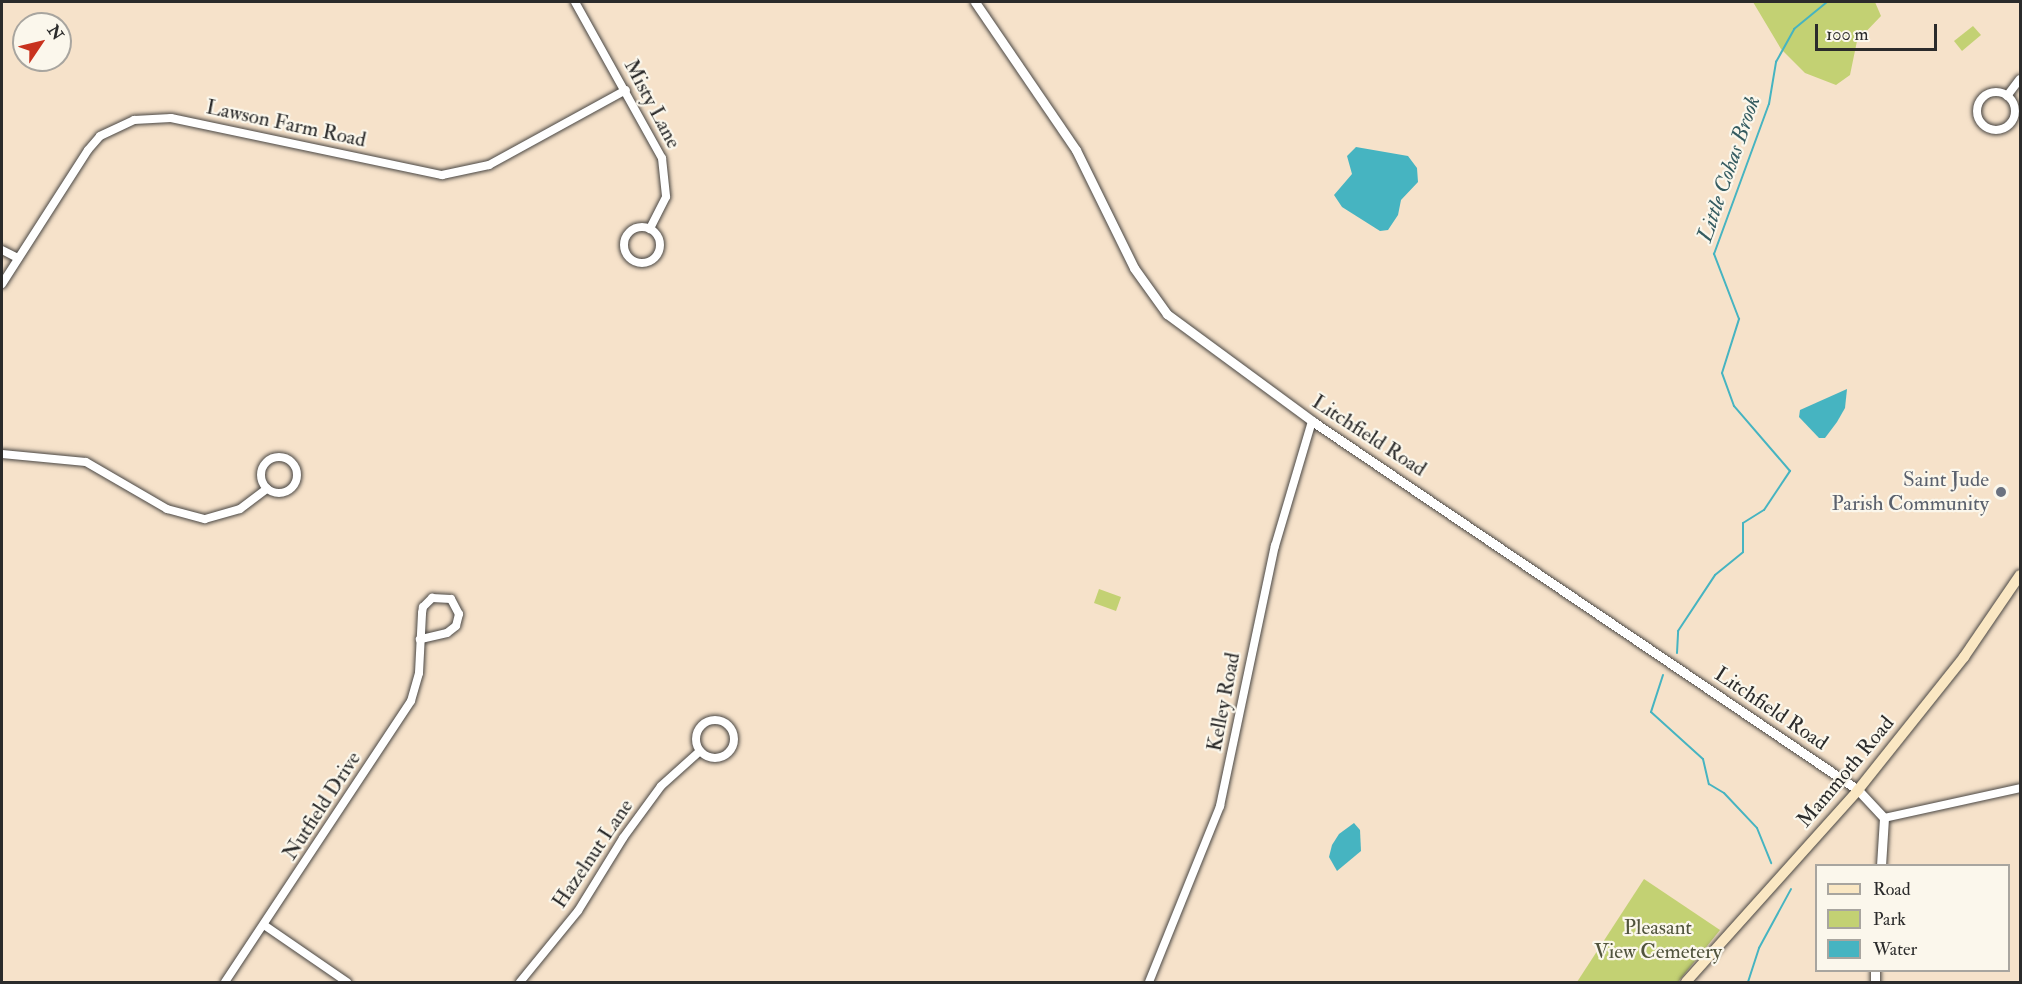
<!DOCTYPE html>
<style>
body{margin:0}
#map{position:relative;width:2022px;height:984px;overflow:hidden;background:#f6e2ca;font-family:"IM FELL Double Pica",serif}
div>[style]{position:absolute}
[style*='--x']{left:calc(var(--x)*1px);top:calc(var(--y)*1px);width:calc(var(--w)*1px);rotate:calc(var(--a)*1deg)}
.green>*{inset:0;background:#c3d173}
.water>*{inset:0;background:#46b4c1}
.stream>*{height:2px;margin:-1px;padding:0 1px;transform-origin:1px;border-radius:1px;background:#46b4c1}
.roads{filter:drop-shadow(0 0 2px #494643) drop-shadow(0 0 2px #494643)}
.minor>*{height:8px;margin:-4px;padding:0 4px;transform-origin:4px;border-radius:4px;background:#fff}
.minor>.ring{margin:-4px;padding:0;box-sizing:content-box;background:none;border:8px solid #fff;border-radius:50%}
.tertiary>*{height:9px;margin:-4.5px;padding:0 4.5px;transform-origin:4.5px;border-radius:4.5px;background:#fff}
.secondary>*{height:10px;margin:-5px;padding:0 5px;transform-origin:5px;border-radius:5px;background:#fae7c3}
.dots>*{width:16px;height:16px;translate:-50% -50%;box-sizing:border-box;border:3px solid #fbf7ec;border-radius:50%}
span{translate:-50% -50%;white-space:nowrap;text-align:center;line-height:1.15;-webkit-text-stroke:4.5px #fbf7ec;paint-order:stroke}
.street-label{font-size:21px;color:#2b2b2b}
.worship-label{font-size:21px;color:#5b616d}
.right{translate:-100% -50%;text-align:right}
.park-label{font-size:21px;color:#51543d}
.water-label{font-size:22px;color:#345b60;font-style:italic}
.frame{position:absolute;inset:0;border:3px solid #2b2b2b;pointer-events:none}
.legend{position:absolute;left:1815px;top:864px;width:195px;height:108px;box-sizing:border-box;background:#fbf7ec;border:2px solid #a8a59f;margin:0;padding:8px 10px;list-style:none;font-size:18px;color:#2b2b2b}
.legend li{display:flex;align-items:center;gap:12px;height:30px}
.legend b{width:30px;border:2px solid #a8a59f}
.north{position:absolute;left:12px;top:12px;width:60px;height:60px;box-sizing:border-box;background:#fbf7ec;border:2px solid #a8a59f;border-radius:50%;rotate:55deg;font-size:16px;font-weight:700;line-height:24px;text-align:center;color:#2b2b2b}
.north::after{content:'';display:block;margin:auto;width:21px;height:27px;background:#c8321e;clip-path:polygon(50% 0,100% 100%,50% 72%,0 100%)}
.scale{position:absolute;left:1815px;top:24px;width:122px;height:27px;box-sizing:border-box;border:3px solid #2b2b2b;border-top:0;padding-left:8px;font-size:18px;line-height:21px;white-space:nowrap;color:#2b2b2b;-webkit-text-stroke:4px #fbf7ec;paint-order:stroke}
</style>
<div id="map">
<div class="green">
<i style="clip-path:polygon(1753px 2px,1875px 2px,1881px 16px,1857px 41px,1850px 75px,1836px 85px,1805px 73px,1781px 49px)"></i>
<i style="clip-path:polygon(1973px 26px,1981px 35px,1962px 51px,1954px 41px)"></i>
<i style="clip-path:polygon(1099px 589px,1121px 597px,1116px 611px,1094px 603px)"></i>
<i style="clip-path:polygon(1644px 879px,1720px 930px,1678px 982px,1577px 982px)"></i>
</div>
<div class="water">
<i style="clip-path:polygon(1356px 147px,1408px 156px,1417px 168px,1418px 182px,1401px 200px,1398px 215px,1388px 230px,1380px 231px,1342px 207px,1334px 195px,1352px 174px,1347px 156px)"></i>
<i style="clip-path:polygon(1847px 389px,1845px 408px,1837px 422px,1825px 438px,1819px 438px,1799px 417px,1800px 410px)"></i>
<i style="clip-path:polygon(1354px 823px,1360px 830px,1361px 851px,1337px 871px,1329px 857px,1332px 845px,1339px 834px)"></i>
</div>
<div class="stream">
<i style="--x:1677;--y:653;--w:22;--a:-87"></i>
<i style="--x:1678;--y:631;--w:67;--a:-56.5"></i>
<i style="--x:1715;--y:575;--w:36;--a:-39"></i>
<i style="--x:1743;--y:552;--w:29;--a:-90"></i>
<i style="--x:1743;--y:523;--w:25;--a:-32"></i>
<i style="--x:1764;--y:510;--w:47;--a:-56.3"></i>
<i style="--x:1790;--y:471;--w:86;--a:-130.7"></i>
<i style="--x:1734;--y:406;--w:35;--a:-110"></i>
<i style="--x:1722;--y:373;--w:57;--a:-72.5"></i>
<i style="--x:1739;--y:319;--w:70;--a:-111"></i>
<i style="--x:1714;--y:254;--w:160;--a:-69.9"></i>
<i style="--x:1769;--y:104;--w:43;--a:-80.5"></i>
<i style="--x:1776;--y:62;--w:38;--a:-61"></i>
<i style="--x:1794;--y:29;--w:43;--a:-39.3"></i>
<i style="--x:1663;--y:675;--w:39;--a:108"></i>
<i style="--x:1651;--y:712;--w:70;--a:42.1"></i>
<i style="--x:1703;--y:759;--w:26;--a:77"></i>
<i style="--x:1709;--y:784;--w:17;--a:31"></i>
<i style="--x:1724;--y:793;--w:48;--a:46.7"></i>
<i style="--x:1757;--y:828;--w:38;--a:68"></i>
<i style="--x:1748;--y:982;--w:36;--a:-72"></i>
<i style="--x:1759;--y:948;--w:67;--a:-61.5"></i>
</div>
<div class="roads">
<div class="minor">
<i style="--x:575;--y:2;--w:179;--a:60.9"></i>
<i style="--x:662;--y:158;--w:39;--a:84"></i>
<i style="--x:666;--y:197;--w:36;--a:117"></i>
<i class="ring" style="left:1977px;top:92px;width:30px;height:30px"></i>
<i style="--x:2007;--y:96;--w:21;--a:-53"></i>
<i class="ring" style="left:624px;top:227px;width:28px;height:28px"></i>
<i style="--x:2;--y:250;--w:18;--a:27"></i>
<i style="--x:2;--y:284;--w:159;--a:-57.3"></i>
<i style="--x:88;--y:150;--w:18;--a:-49"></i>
<i style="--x:100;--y:136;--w:38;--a:-25"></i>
<i style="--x:134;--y:120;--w:37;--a:-3"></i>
<i style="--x:171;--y:118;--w:277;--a:11.9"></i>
<i style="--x:442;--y:175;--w:48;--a:-12"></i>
<i style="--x:489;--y:165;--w:156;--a:-28.7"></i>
<i style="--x:2;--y:454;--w:84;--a:5.4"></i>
<i style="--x:86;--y:462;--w:94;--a:30.1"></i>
<i style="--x:167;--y:509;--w:39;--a:15"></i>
<i style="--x:205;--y:519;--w:36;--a:-16"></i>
<i style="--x:240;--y:509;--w:34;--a:-37"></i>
<i class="ring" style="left:261px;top:457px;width:28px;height:28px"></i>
<i class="ring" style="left:696px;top:720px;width:30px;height:30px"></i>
<i style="--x:1884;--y:818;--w:139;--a:-12.4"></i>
<i style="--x:264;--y:925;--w:101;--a:34.5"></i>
<i style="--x:225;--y:982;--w:337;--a:-56.5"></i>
<i style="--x:411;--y:701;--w:29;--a:-74"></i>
<i style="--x:419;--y:673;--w:60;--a:-87.1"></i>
<i style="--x:422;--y:613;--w:6;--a:-81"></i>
<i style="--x:423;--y:607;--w:13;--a:-45"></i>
<i style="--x:432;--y:598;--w:19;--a:3"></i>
<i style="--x:451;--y:599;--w:17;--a:62"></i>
<i style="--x:459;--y:614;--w:12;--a:104"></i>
<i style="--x:456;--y:626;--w:11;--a:142"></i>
<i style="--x:447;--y:633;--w:28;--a:167"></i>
<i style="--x:520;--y:982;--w:92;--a:-50.8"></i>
<i style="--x:578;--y:911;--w:86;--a:-58.3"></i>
<i style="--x:623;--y:838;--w:64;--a:-53.8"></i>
<i style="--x:661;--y:786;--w:52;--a:-41.9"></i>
<i style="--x:1149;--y:982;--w:190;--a:-68"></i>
<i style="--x:1220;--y:806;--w:266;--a:-78.1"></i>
<i style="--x:1275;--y:546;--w:130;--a:-73.5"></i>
</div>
<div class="tertiary">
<i style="--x:975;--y:2;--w:179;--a:55.7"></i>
<i style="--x:1076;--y:150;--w:131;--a:63.8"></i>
<i style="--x:1134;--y:268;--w:57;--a:54.3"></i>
<i style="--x:1167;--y:314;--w:180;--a:36.4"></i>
<i style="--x:1312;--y:421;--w:659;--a:34.05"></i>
<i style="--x:1858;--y:790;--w:38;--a:47"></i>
<i style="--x:1884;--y:818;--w:48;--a:93.6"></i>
<i style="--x:1875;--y:982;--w:12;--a:-90"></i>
</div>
<div class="secondary">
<i style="--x:1686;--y:982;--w:258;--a:-48.1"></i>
<i style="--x:1858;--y:790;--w:170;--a:-51.4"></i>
<i style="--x:1964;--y:657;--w:99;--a:-55.7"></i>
</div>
</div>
<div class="dots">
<i style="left:2001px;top:492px;background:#6b7280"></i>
</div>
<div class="street-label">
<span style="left:652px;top:104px;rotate:62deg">Misty Lane</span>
<span style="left:286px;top:124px;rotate:12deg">Lawson Farm Road</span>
<span style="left:1369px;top:436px;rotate:33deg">Litchfield Road</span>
<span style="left:1224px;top:702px;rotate:-79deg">Kelley Road</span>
<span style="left:1771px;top:709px;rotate:34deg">Litchfield Road</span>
<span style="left:1846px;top:772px;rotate:-50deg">Mammoth Road</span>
<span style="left:322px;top:806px;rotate:-57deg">Nutfield Drive</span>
<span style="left:593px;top:854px;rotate:-56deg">Hazelnut Lane</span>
</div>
<div class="worship-label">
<span class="right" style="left:1989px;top:492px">Saint Jude<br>Parish Community</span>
</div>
<div class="park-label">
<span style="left:1658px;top:940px">Pleasant<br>View Cemetery</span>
</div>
<div class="water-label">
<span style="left:1729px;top:169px;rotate:-71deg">Little Cohas Brook</span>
</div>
<div class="frame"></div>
<ul class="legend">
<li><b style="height:8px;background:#fae7c3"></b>Road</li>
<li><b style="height:16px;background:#c3d173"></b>Park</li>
<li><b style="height:16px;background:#46b4c1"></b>Water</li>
</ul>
<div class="north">N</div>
<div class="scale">100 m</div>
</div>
